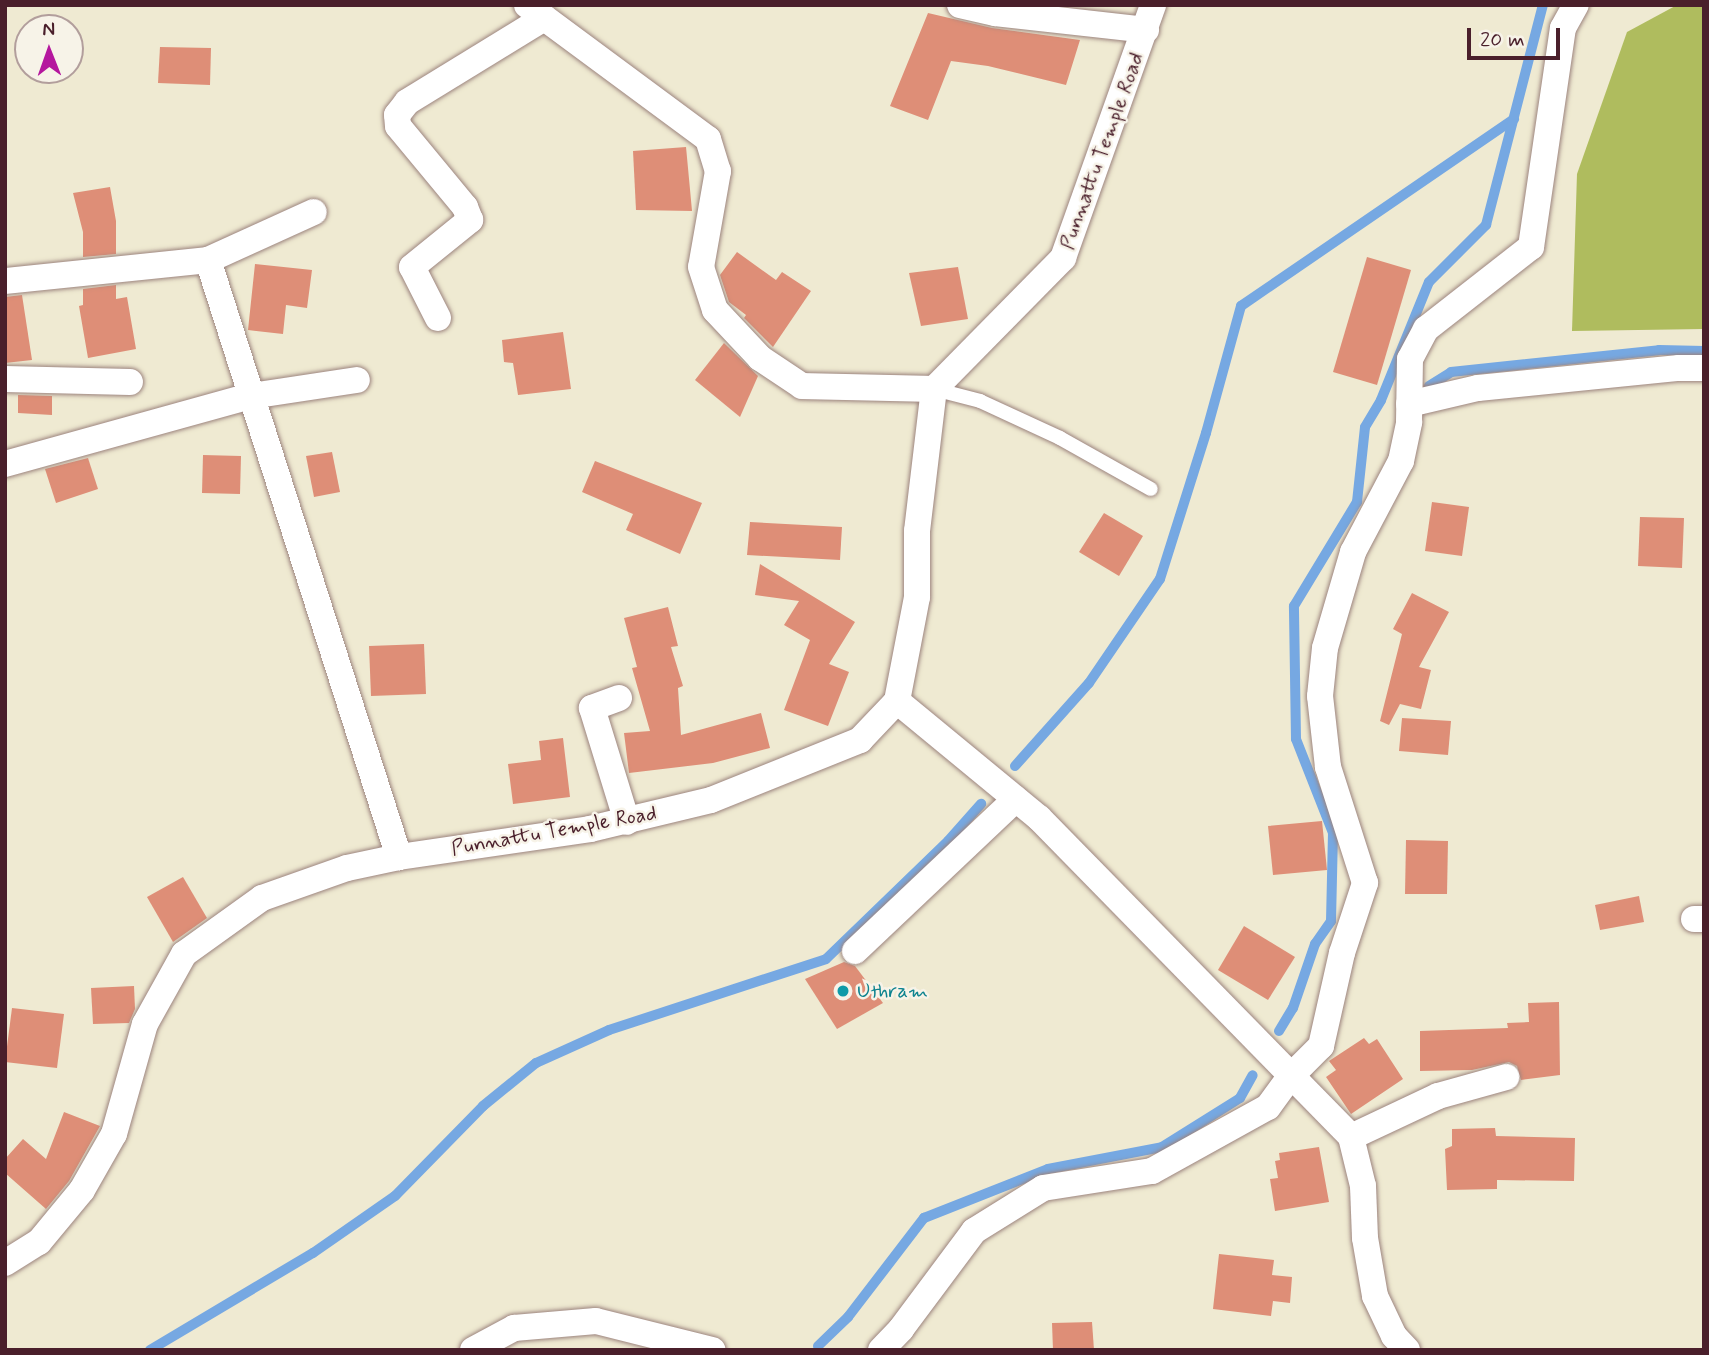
<!DOCTYPE html>
<style>
body{margin:0}
#map{position:relative;width:1709px;height:1355px;overflow:hidden;background:#efead2;font-family:Mynerve,sans-serif}
div>[style]{position:absolute}
[style*='--x']{left:calc(var(--x)*1px);top:calc(var(--y)*1px);width:calc(var(--w)*1px);rotate:calc(var(--a)*1deg)}
.green>*{inset:0;background:#afbc5e}
.stream>*{height:10px;margin:-5px;padding:0 5px;transform-origin:5px;border-radius:5px;background:#76a8e2}
.building>*{inset:0;background:#de8e77}
.roads{filter:drop-shadow(0 0 2px #9c847e) drop-shadow(0 0 2px #9c847e)}
.lane>*{height:14px;margin:-7px;padding:0 7px;transform-origin:7px;border-radius:7px;background:#fff}
.street>*{height:26px;margin:-13px;padding:0 13px;transform-origin:13px;border-radius:13px;background:#fff}
.dots>*{width:19px;height:19px;translate:-50% -50%;box-sizing:border-box;border:4px solid #f7f3e8;border-radius:50%}
span{translate:-50% -50%;white-space:nowrap;text-align:center;line-height:1.15;-webkit-text-stroke:5px #f7f3e8;paint-order:stroke}
.street-label{font-size:21px;color:#4a1f2b}
.culture-label{font-size:21px;color:#0d838f}
.left{translate:0 -50%;text-align:left}
.frame{position:absolute;inset:0;border:7px solid #4a1f2b;pointer-events:none}
.north{position:absolute;left:14px;top:14px;width:70px;height:70px;box-sizing:border-box;background:#f7f3e8;border:2px solid #b29e9c;border-radius:50%;rotate:359deg;font-size:19px;font-weight:700;line-height:28px;text-align:center;color:#4a1f2b}
.north::after{content:'';display:block;margin:auto;width:24px;height:32px;background:#b5179e;clip-path:polygon(50% 0,100% 100%,50% 72%,0 100%)}
.scale{position:absolute;left:1467px;top:28px;width:93px;height:32px;box-sizing:border-box;border:4px solid #4a1f2b;border-top:0;padding-left:9px;font-size:21px;line-height:24px;white-space:nowrap;color:#4a1f2b;-webkit-text-stroke:5px #f7f3e8;paint-order:stroke}
</style>
<div id="map">
<div class="green">
<i style="clip-path:polygon(1677px 5px,1704px 5px,1704px 329px,1572px 331px,1577px 174px,1627px 32px)"></i>
</div>
<div class="stream">
<i style="--x:1429;--y:386;--w:26;--a:-32"></i>
<i style="--x:1451;--y:372;--w:209;--a:-6"></i>
<i style="--x:1659;--y:350;--w:45;--a:1.3"></i>
<i style="--x:1015;--y:766;--w:111;--a:-48.3"></i>
<i style="--x:1089;--y:683;--w:126;--a:-55.7"></i>
<i style="--x:1160;--y:579;--w:153;--a:-72.5"></i>
<i style="--x:1206;--y:433;--w:132;--a:-74.6"></i>
<i style="--x:1241;--y:306;--w:331;--a:-34.4"></i>
<i style="--x:1279;--y:1031;--w:27;--a:-59"></i>
<i style="--x:1293;--y:1008;--w:68;--a:-71"></i>
<i style="--x:1315;--y:944;--w:28;--a:-55"></i>
<i style="--x:1331;--y:921;--w:88;--a:-88.7"></i>
<i style="--x:1333;--y:833;--w:101;--a:-111.5"></i>
<i style="--x:1296;--y:739;--w:133;--a:-90.9"></i>
<i style="--x:1294;--y:606;--w:122;--a:-58.8"></i>
<i style="--x:1357;--y:502;--w:75;--a:-83.9"></i>
<i style="--x:1365;--y:427;--w:31;--a:-59"></i>
<i style="--x:1381;--y:400;--w:127;--a:-67.9"></i>
<i style="--x:1429;--y:282;--w:81;--a:-45"></i>
<i style="--x:1486;--y:225;--w:227;--a:-75.5"></i>
<i style="--x:818;--y:1346;--w:42;--a:-44"></i>
<i style="--x:848;--y:1317;--w:125;--a:-52.5"></i>
<i style="--x:924;--y:1218;--w:133;--a:-21.6"></i>
<i style="--x:1048;--y:1169;--w:116;--a:-10.9"></i>
<i style="--x:1162;--y:1147;--w:92;--a:-32.1"></i>
<i style="--x:1240;--y:1098;--w:26;--a:-61"></i>
<i style="--x:150;--y:1350;--w:190;--a:-30.8"></i>
<i style="--x:313;--y:1253;--w:100;--a:-34.8"></i>
<i style="--x:395;--y:1196;--w:126;--a:-45.6"></i>
<i style="--x:483;--y:1106;--w:68;--a:-39.1"></i>
<i style="--x:536;--y:1063;--w:80;--a:-24.3"></i>
<i style="--x:609;--y:1030;--w:228;--a:-18.1"></i>
<i style="--x:826;--y:959;--w:170;--a:-44"></i>
<i style="--x:948;--y:841;--w:50;--a:-48.3"></i>
</div>
<div class="building">
<i style="clip-path:polygon(928px 13px,992px 28px,1080px 40px,1066px 85px,988px 66px,951px 61px,928px 120px,890px 106px)"></i>
<i style="clip-path:polygon(160px 47px,211px 48px,210px 85px,158px 83px)"></i>
<i style="clip-path:polygon(686px 147px,692px 211px,636px 210px,633px 151px)"></i>
<i style="clip-path:polygon(110px 187px,116px 221px,116px 254px,83px 257px,83px 232px,73px 193px)"></i>
<i style="clip-path:polygon(737px 252px,776px 280px,782px 272px,811px 291px,773px 347px,744px 318px,746px 315px,729px 302px,720px 275px)"></i>
<i style="clip-path:polygon(1367px 257px,1411px 270px,1377px 385px,1333px 372px)"></i>
<i style="clip-path:polygon(255px 264px,312px 270px,307px 308px,286px 305px,283px 334px,248px 330px)"></i>
<i style="clip-path:polygon(958px 267px,968px 319px,921px 326px,909px 273px)"></i>
<i style="clip-path:polygon(116px 285px,116px 299px,127px 297px,136px 349px,88px 358px,79px 306px,83px 305px,83px 289px)"></i>
<i style="clip-path:polygon(22px 295px,32px 360px,5px 363px,5px 297px)"></i>
<i style="clip-path:polygon(563px 332px,571px 389px,518px 395px,513px 363px,504px 362px,502px 340px)"></i>
<i style="clip-path:polygon(724px 343px,758px 376px,740px 417px,695px 380px)"></i>
<i style="clip-path:polygon(18px 395px,52px 396px,52px 415px,18px 413px)"></i>
<i style="clip-path:polygon(332px 452px,340px 492px,314px 497px,306px 456px)"></i>
<i style="clip-path:polygon(203px 455px,241px 456px,240px 494px,202px 493px)"></i>
<i style="clip-path:polygon(88px 458px,98px 489px,56px 503px,45px 469px)"></i>
<i style="clip-path:polygon(595px 461px,702px 503px,680px 554px,626px 530px,633px 514px,582px 492px)"></i>
<i style="clip-path:polygon(1432px 502px,1469px 507px,1462px 556px,1425px 551px)"></i>
<i style="clip-path:polygon(1104px 513px,1143px 536px,1119px 576px,1079px 552px)"></i>
<i style="clip-path:polygon(1640px 517px,1684px 518px,1682px 568px,1638px 566px)"></i>
<i style="clip-path:polygon(750px 522px,842px 527px,840px 560px,747px 555px)"></i>
<i style="clip-path:polygon(760px 564px,855px 622px,829px 664px,849px 672px,828px 726px,784px 710px,810px 640px,784px 625px,799px 601px,755px 595px)"></i>
<i style="clip-path:polygon(1412px 593px,1449px 612px,1419px 667px,1431px 670px,1421px 709px,1400px 704px,1389px 725px,1380px 721px,1402px 634px,1393px 629px)"></i>
<i style="clip-path:polygon(668px 607px,678px 646px,671px 647px,683px 686px,678px 688px,681px 735px,761px 713px,770px 748px,713px 763px,629px 773px,624px 733px,650px 731px,632px 668px,637px 667px,624px 618px)"></i>
<i style="clip-path:polygon(424px 644px,426px 694px,371px 696px,369px 646px)"></i>
<i style="clip-path:polygon(1402px 718px,1451px 721px,1448px 755px,1399px 751px)"></i>
<i style="clip-path:polygon(563px 738px,570px 797px,513px 804px,508px 764px,541px 760px,539px 741px)"></i>
<i style="clip-path:polygon(1322px 821px,1327px 870px,1273px 875px,1268px 826px)"></i>
<i style="clip-path:polygon(1406px 840px,1448px 841px,1447px 894px,1405px 894px)"></i>
<i style="clip-path:polygon(183px 877px,207px 918px,173px 942px,147px 897px)"></i>
<i style="clip-path:polygon(1639px 896px,1644px 922px,1600px 930px,1595px 905px)"></i>
<i style="clip-path:polygon(1244px 926px,1295px 957px,1268px 1000px,1218px 970px)"></i>
<i style="clip-path:polygon(844px 962px,855px 966px,883px 1003px,837px 1029px,805px 979px)"></i>
<i style="clip-path:polygon(134px 986px,135px 1009px,129px 1023px,93px 1024px,91px 988px)"></i>
<i style="clip-path:polygon(1559px 1002px,1560px 1075px,1521px 1080px,1517px 1066px,1509px 1062px,1472px 1070px,1420px 1071px,1420px 1031px,1508px 1028px,1507px 1023px,1529px 1022px,1528px 1003px)"></i>
<i style="clip-path:polygon(12px 1008px,64px 1014px,57px 1068px,5px 1062px)"></i>
<i style="clip-path:polygon(1364px 1038px,1369px 1044px,1377px 1039px,1403px 1079px,1351px 1114px,1326px 1077px,1336px 1070px,1329px 1061px)"></i>
<i style="clip-path:polygon(64px 1112px,100px 1126px,69px 1181px,46px 1209px,5px 1173px,5px 1159px,23px 1139px,46px 1159px)"></i>
<i style="clip-path:polygon(1495px 1128px,1496px 1136px,1575px 1138px,1574px 1181px,1497px 1180px,1497px 1189px,1447px 1190px,1445px 1149px,1452px 1146px,1452px 1129px)"></i>
<i style="clip-path:polygon(1319px 1147px,1329px 1202px,1275px 1211px,1270px 1179px,1278px 1178px,1275px 1161px,1280px 1160px,1279px 1153px)"></i>
<i style="clip-path:polygon(1219px 1254px,1274px 1260px,1272px 1275px,1292px 1277px,1290px 1303px,1273px 1301px,1271px 1316px,1213px 1309px)"></i>
<i style="clip-path:polygon(1092px 1322px,1094px 1350px,1053px 1350px,1052px 1323px)"></i>
</div>
<div class="roads">
<div class="lane">
<i style="--x:934;--y:389;--w:48;--a:14.6"></i>
<i style="--x:980;--y:401;--w:88;--a:24.8"></i>
<i style="--x:1060;--y:438;--w:104;--a:29.3"></i>
</div>
<div class="street">
<i style="--x:527;--y:5;--w:225;--a:36.5"></i>
<i style="--x:708;--y:139;--w:34;--a:73"></i>
<i style="--x:718;--y:171;--w:97;--a:100"></i>
<i style="--x:701;--y:267;--w:45;--a:72"></i>
<i style="--x:715;--y:310;--w:66;--a:46.8"></i>
<i style="--x:760;--y:358;--w:50;--a:33.7"></i>
<i style="--x:802;--y:386;--w:132;--a:1.3"></i>
<i style="--x:960;--y:5;--w:36;--a:13"></i>
<i style="--x:995;--y:13;--w:152;--a:6.4"></i>
<i style="--x:208;--y:260;--w:627;--a:72.26"></i>
<i style="--x:5;--y:281;--w:204;--a:-5.9"></i>
<i style="--x:208;--y:260;--w:116;--a:-24.4"></i>
<i style="--x:438;--y:318;--w:57;--a:-117"></i>
<i style="--x:412;--y:267;--w:75;--a:-39"></i>
<i style="--x:470;--y:220;--w:14;--a:-111"></i>
<i style="--x:465;--y:207;--w:105;--a:-129.6"></i>
<i style="--x:398;--y:126;--w:11;--a:-95"></i>
<i style="--x:397;--y:115;--w:16;--a:-52"></i>
<i style="--x:407;--y:102;--w:161;--a:-31.5"></i>
<i style="--x:5;--y:379;--w:125;--a:1.4"></i>
<i style="--x:1409;--y:404;--w:71;--a:-13.1"></i>
<i style="--x:1478;--y:388;--w:202;--a:-5.7"></i>
<i style="--x:1679;--y:368;--w:25;--a:0"></i>
<i style="--x:5;--y:464;--w:255;--a:-15.5"></i>
<i style="--x:251;--y:396;--w:107;--a:-8.6"></i>
<i style="--x:619;--y:698;--w:29;--a:160"></i>
<i style="--x:592;--y:708;--w:119;--a:72.9"></i>
<i style="--x:897;--y:701;--w:184;--a:39.5"></i>
<i style="--x:1039;--y:818;--w:446;--a:45.6"></i>
<i style="--x:1351;--y:1137;--w:50;--a:76.2"></i>
<i style="--x:1363;--y:1186;--w:52;--a:87.8"></i>
<i style="--x:1365;--y:1238;--w:59;--a:80.2"></i>
<i style="--x:1375;--y:1296;--w:44;--a:64.6"></i>
<i style="--x:1394;--y:1336;--w:19;--a:47"></i>
<i style="--x:1694;--y:919;--w:10;--a:0"></i>
<i style="--x:855;--y:951;--w:221;--a:-43.4"></i>
<i style="--x:1351;--y:1137;--w:96;--a:-25.2"></i>
<i style="--x:1438;--y:1096;--w:71;--a:-15.6"></i>
<i style="--x:5;--y:1263;--w:40;--a:-32"></i>
<i style="--x:39;--y:1242;--w:67;--a:-50.4"></i>
<i style="--x:82;--y:1190;--w:64;--a:-60.3"></i>
<i style="--x:114;--y:1134;--w:114;--a:-74.3"></i>
<i style="--x:145;--y:1024;--w:80;--a:-60.9"></i>
<i style="--x:184;--y:954;--w:96;--a:-35.7"></i>
<i style="--x:262;--y:898;--w:90;--a:-19.4"></i>
<i style="--x:347;--y:868;--w:53;--a:-11.9"></i>
<i style="--x:399;--y:857;--w:193;--a:-8.3"></i>
<i style="--x:590;--y:829;--w:124;--a:-13.5"></i>
<i style="--x:711;--y:800;--w:161;--a:-21.9"></i>
<i style="--x:860;--y:740;--w:54;--a:-46.5"></i>
<i style="--x:897;--y:701;--w:106;--a:-79.1"></i>
<i style="--x:917;--y:597;--w:66;--a:-90"></i>
<i style="--x:917;--y:531;--w:143;--a:-83.2"></i>
<i style="--x:934;--y:389;--w:184;--a:-45.4"></i>
<i style="--x:1063;--y:258;--w:269;--a:-70.4"></i>
<i style="--x:473;--y:1350;--w:47;--a:-28.2"></i>
<i style="--x:514;--y:1328;--w:82;--a:-4.9"></i>
<i style="--x:596;--y:1321;--w:120;--a:14"></i>
<i style="--x:881;--y:1350;--w:29;--a:-46"></i>
<i style="--x:901;--y:1329;--w:122;--a:-53.3"></i>
<i style="--x:974;--y:1231;--w:81;--a:-31.9"></i>
<i style="--x:1043;--y:1188;--w:110;--a:-8.9"></i>
<i style="--x:1152;--y:1171;--w:132;--a:-28.9"></i>
<i style="--x:1268;--y:1107;--w:37;--a:-54"></i>
<i style="--x:1290;--y:1077;--w:44;--a:-45"></i>
<i style="--x:1321;--y:1046;--w:95;--a:-77.3"></i>
<i style="--x:1342;--y:953;--w:74;--a:-71.8"></i>
<i style="--x:1365;--y:883;--w:122;--a:-107.7"></i>
<i style="--x:1328;--y:767;--w:71;--a:-96.4"></i>
<i style="--x:1320;--y:696;--w:48;--a:-84.1"></i>
<i style="--x:1325;--y:648;--w:100;--a:-73.7"></i>
<i style="--x:1353;--y:552;--w:103;--a:-62.2"></i>
<i style="--x:1401;--y:461;--w:40;--a:-78"></i>
<i style="--x:1409;--y:422;--w:63;--a:-89.1"></i>
<i style="--x:1410;--y:359;--w:34;--a:-62"></i>
<i style="--x:1426;--y:329;--w:133;--a:-38"></i>
<i style="--x:1531;--y:247;--w:221;--a:-81.7"></i>
<i style="--x:1563;--y:28;--w:26;--a:-61"></i>
</div>
</div>
<div class="dots">
<i style="left:843px;top:991px;background:#0f9aa8"></i>
</div>
<div class="street-label">
<span style="left:1102px;top:151px;rotate:-70deg">Punnattu Temple Road</span>
<span style="left:554px;top:831px;rotate:-10deg">Punnattu Temple Road</span>
</div>
<div class="culture-label">
<span class="left" style="left:857px;top:991px">Uthram</span>
</div>
<div class="frame"></div>
<div class="north">N</div>
<div class="scale">20 m</div>
</div>
